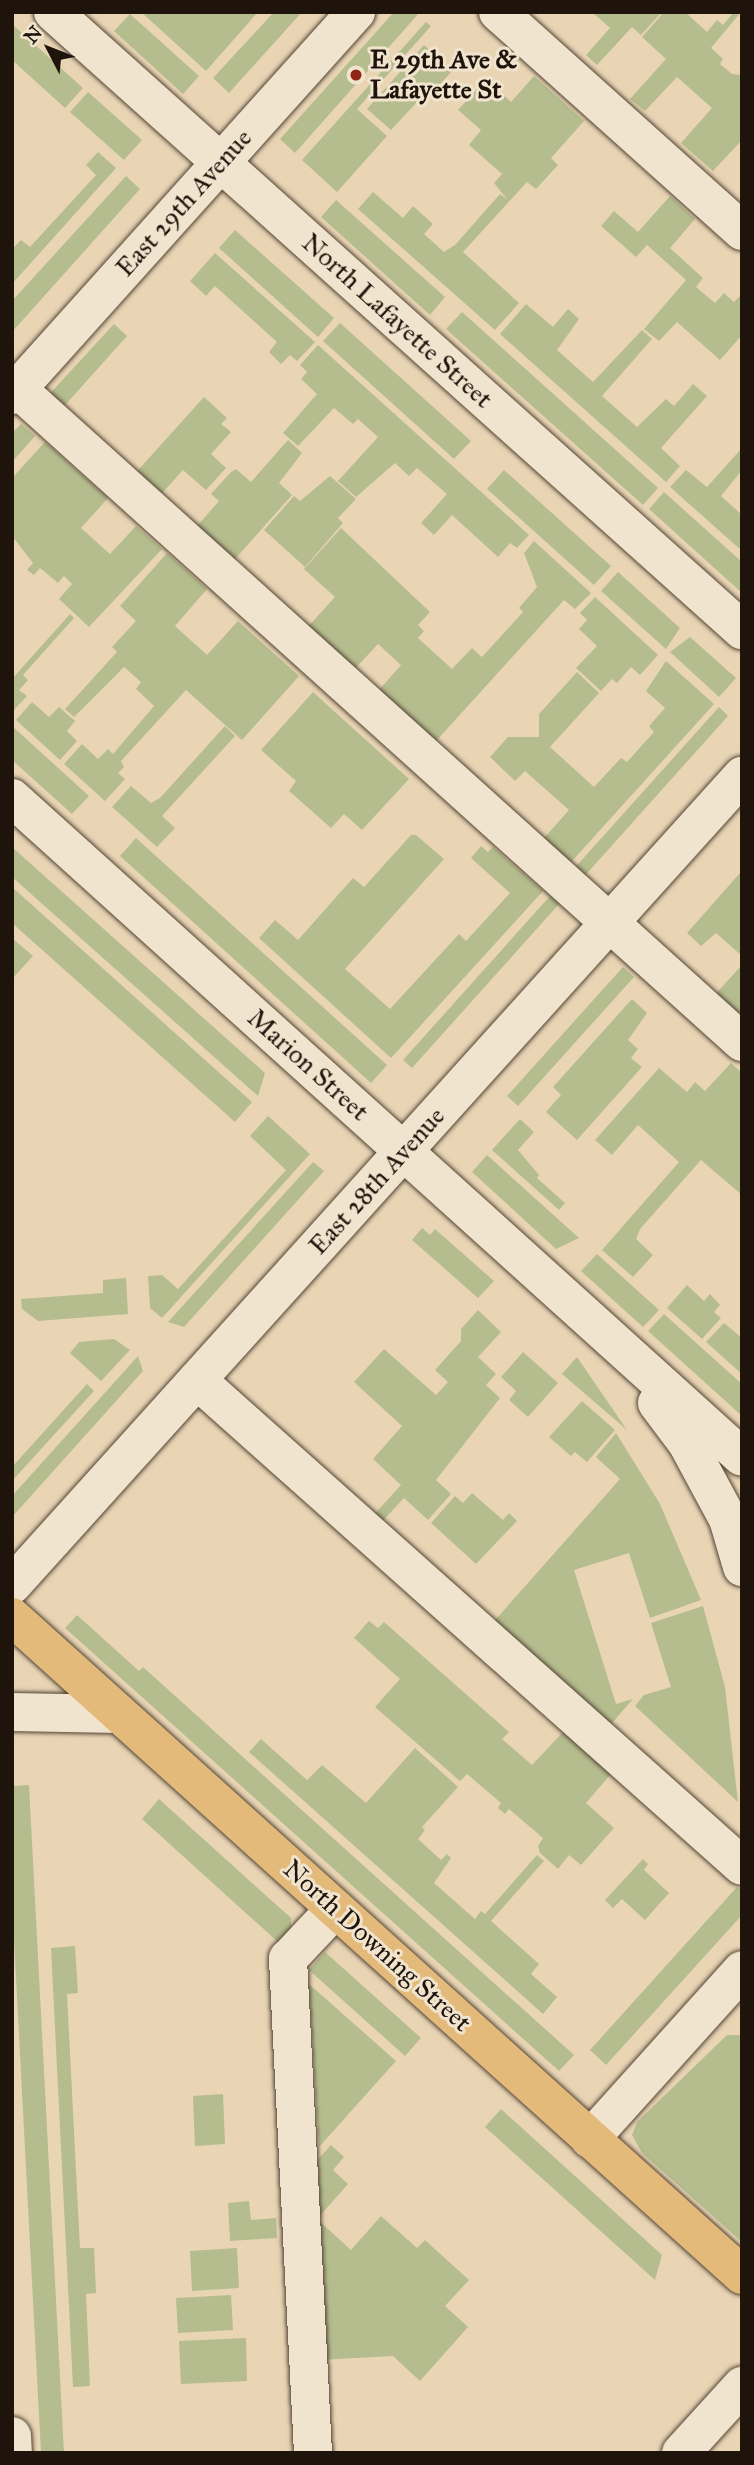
<!DOCTYPE html>
<style>
body{margin:0}
#map{position:relative;width:754px;height:2465px;overflow:hidden;background:#e9d5b4;font-family:"IM FELL Great Primer",serif}
div>[style]{position:absolute}
[style*='--x']{left:calc(var(--x)*1px);top:calc(var(--y)*1px);width:calc(var(--w)*1px);rotate:calc(var(--a)*1deg)}
.green>*{inset:0;background:#b5bd8e}
.roads{filter:drop-shadow(0 0 2px #524436) drop-shadow(0 0 2px #524436)}
.minor>*{height:38px;margin:-19px;padding:0 19px;transform-origin:19px;border-radius:19px;background:#f1e4ce}
.major>*{height:38px;margin:-19px;padding:0 19px;transform-origin:19px;border-radius:19px;background:#e4ba7a}
.dots>*{width:19px;height:19px;translate:-50% -50%;box-sizing:border-box;border:4px solid #f1e4ce;border-radius:50%}
span{translate:-50% -50%;white-space:nowrap;text-align:center;line-height:1.15;-webkit-text-stroke:6px #f1e4ce;paint-order:stroke}
.poi-label{font-size:26px;color:#1f140c;font-weight:700}
.left{translate:0 -50%;text-align:left}
.street-label{font-size:26px;color:#1f140c}
.frame{position:absolute;inset:0;border:14px solid #1f140c;pointer-events:none}
.north{position:absolute;left:14px;top:14px;width:70px;height:70px;-webkit-text-stroke:5px #f1e4ce;paint-order:stroke;rotate:312deg;font-size:19px;font-weight:700;line-height:28px;text-align:center;color:#1f140c}
.north::after{content:'';display:block;margin:auto;width:24px;height:32px;background:#1f140c;clip-path:polygon(50% 0,100% 100%,50% 72%,0 100%)}
</style>
<div id="map">
<div class="green">
<i style="clip-path:polygon(141px 12px,258px 12px,206px 71px)"></i>
<i style="clip-path:polygon(274px 12px,302px 12px,229px 93px,213px 78px)"></i>
<i style="clip-path:polygon(394px 12px,420px 12px,295px 153px,280px 139px)"></i>
<i style="clip-path:polygon(592px 12px,662px 12px,641px 35px,632px 27px,597px 65px,586px 55px,610px 28px)"></i>
<i style="clip-path:polygon(664px 12px,685px 12px,707px 32px,717px 20px,723px 25px,734px 12px,741px 12px,711px 48px,723px 59px,720px 64px,732px 74px,742px 75px,742px 140px,713px 171px,681px 143px,712px 108px,677px 77px,645px 111px,630px 99px,666px 59px,642px 37px)"></i>
<i style="clip-path:polygon(130px 14px,199px 76px,183px 94px,114px 31px)"></i>
<i style="clip-path:polygon(426px 22px,431px 26px,357px 109px,387px 136px,337px 192px,302px 160px)"></i>
<i style="clip-path:polygon(12px 24px,83px 88px,65px 108px,12px 60px)"></i>
<i style="clip-path:polygon(424px 45px,453px 70px,433px 92px,429px 89px,391px 130px,367px 109px)"></i>
<i style="clip-path:polygon(534px 76px,584px 121px,551px 158px,558px 165px,536px 189px,527px 182px,463px 252px,519px 303px,495px 330px,358px 209px,373px 192px,403px 218px,413px 206px,433px 224px,424px 234px,444px 252px,455px 245px,500px 194px,507px 199px,494px 183px,502px 174px,469px 145px,481px 130px,458px 110px,486px 79px,511px 102px)"></i>
<i style="clip-path:polygon(88px 92px,142px 140px,124px 160px,70px 112px)"></i>
<i style="clip-path:polygon(98px 152px,116px 168px,12px 284px,12px 249px,21px 240px,30px 247px,96px 175px,86px 165px)"></i>
<i style="clip-path:polygon(126px 176px,140px 189px,12px 332px,12px 301px)"></i>
<i style="clip-path:polygon(670px 196px,695px 219px,670px 248px,703px 278px,696px 287px,715px 303px,724px 293px,734px 302px,742px 294px,742px 335px,720px 360px,677px 322px,659px 341px,644px 329px,686px 280px,647px 245px,636px 257px,601px 226px,614px 211px,638px 232px)"></i>
<i style="clip-path:polygon(336px 200px,445px 297px,430px 315px,321px 217px)"></i>
<i style="clip-path:polygon(235px 230px,334px 318px,318px 337px,219px 248px)"></i>
<i style="clip-path:polygon(215px 253px,315px 342px,297px 361px,290px 355px,281px 364px,269px 352px,277px 342px,215px 286px,206px 296px,190px 281px)"></i>
<i style="clip-path:polygon(526px 304px,553px 327px,568px 309px,579px 319px,557px 350px,593px 382px,642px 330px,652px 339px,602px 396px,637px 427px,666px 399px,674px 406px,693px 384px,707px 396px,661px 448px,680px 466px,666px 482px,500px 334px)"></i>
<i style="clip-path:polygon(462px 312px,658px 488px,643px 505px,446px 329px)"></i>
<i style="clip-path:polygon(340px 323px,471px 441px,454px 459px,323px 341px)"></i>
<i style="clip-path:polygon(114px 324px,127px 336px,58px 413px,44px 400px)"></i>
<i style="clip-path:polygon(318px 345px,529px 535px,517px 548px,510px 543px,498px 557px,452px 515px,434px 535px,421px 523px,447px 494px,417px 468px,409px 476px,395px 463px,356px 497px,338px 481px,378px 437px,358px 419px,353px 424px,334px 408px,298px 446px,283px 433px,317px 394px,301px 379px,307px 372px,300px 365px)"></i>
<i style="clip-path:polygon(204px 397px,227px 418px,221px 424px,231px 432px,211px 454px,226px 468px,206px 490px,183px 470px,156px 500px,131px 478px)"></i>
<i style="clip-path:polygon(21px 424px,35px 436px,12px 462px,12px 433px)"></i>
<i style="clip-path:polygon(288px 440px,302px 453px,279px 483px,292px 495px,228px 567px,191px 533px,219px 501px,211px 494px,231px 472px,236px 469px,251px 482px)"></i>
<i style="clip-path:polygon(45px 442px,108px 498px,81px 528px,110px 554px,136px 526px,162px 549px,89px 627px,59px 599px,72px 584px,64px 576px,58px 583px,40px 568px,34px 575px,27px 570px,33px 563px,12px 536px,12px 478px)"></i>
<i style="clip-path:polygon(742px 448px,742px 470px,721px 496px,742px 515px,742px 551px,670px 487px,686px 470px,707px 487px)"></i>
<i style="clip-path:polygon(504px 470px,611px 566px,594px 585px,487px 489px)"></i>
<i style="clip-path:polygon(330px 476px,356px 499px,338px 518px,343px 523px,305px 567px,264px 530px,294px 496px,300px 501px)"></i>
<i style="clip-path:polygon(664px 492px,742px 562px,742px 593px,649px 509px)"></i>
<i style="clip-path:polygon(341px 528px,430px 612px,418px 625px,424px 631px,418px 638px,452px 669px,472px 648px,482px 657px,523px 612px,519px 608px,537px 587px,524px 553px,534px 541px,591px 593px,575px 609px,564px 600px,428px 750px,371px 699px,401px 665px,378px 644px,351px 673px,304px 631px,335px 597px,304px 569px)"></i>
<i style="clip-path:polygon(167px 553px,207px 589px,175px 626px,207px 655px,238px 621px,299px 676px,242px 740px,186px 690px,121px 761px,124px 767px,118px 773px,125px 779px,105px 801px,64px 764px,82px 744px,98px 759px,108px 749px,113px 754px,154px 706px,136px 689px,141px 682px,124px 667px,74px 717px,65px 709px,117px 652px,112px 647px,136px 621px,120px 606px)"></i>
<i style="clip-path:polygon(618px 572px,680px 628px,666px 649px,601px 591px)"></i>
<i style="clip-path:polygon(595px 597px,658px 655px,640px 675px,631px 667px,617px 683px,612px 679px,601px 691px,576px 668px,597px 646px,579px 629px,587px 620px,580px 613px)"></i>
<i style="clip-path:polygon(70px 614px,74px 618px,23px 675px,28px 680px,19px 690px,27px 696px,12px 712px,12px 679px)"></i>
<i style="clip-path:polygon(690px 637px,736px 678px,719px 697px,670px 652px)"></i>
<i style="clip-path:polygon(666px 661px,714px 704px,564px 870px,537px 846px,569px 810px,525px 771px,515px 781px,490px 757px,508px 737px,539px 737px,539px 714px,577px 672px,599px 693px,550px 747px,594px 787px,621px 758px,627px 762px,654px 732px,649px 726px,665px 708px,646px 691px)"></i>
<i style="clip-path:polygon(313px 692px,409px 779px,362px 830px,344px 814px,331px 828px,289px 791px,296px 781px,261px 750px)"></i>
<i style="clip-path:polygon(32px 702px,49px 717px,59px 707px,75px 721px,67px 731px,77px 741px,60px 760px,16px 720px)"></i>
<i style="clip-path:polygon(719px 707px,728px 716px,581px 880px,571px 872px)"></i>
<i style="clip-path:polygon(12px 726px,89px 796px,72px 814px,12px 760px)"></i>
<i style="clip-path:polygon(225px 726px,235px 736px,162px 816px,175px 828px,157px 847px,112px 807px,131px 786px,151px 803px,160px 798px)"></i>
<i style="clip-path:polygon(411px 835px,416px 835px,444px 859px,345px 969px,390px 1009px,459px 934px,466px 941px,510px 893px,471px 858px,481px 846px,488px 852px,493px 847px,543px 891px,391px 1058px,259px 938px,275px 920px,298px 940px,353px 878px,364px 887px)"></i>
<i style="clip-path:polygon(136px 838px,387px 1065px,371px 1083px,120px 856px)"></i>
<i style="clip-path:polygon(12px 847px,265px 1073px,258px 1096px,12px 877px)"></i>
<i style="clip-path:polygon(740px 873px,742px 875px,742px 956px,716px 933px,701px 946px,687px 933px)"></i>
<i style="clip-path:polygon(12px 887px,252px 1102px,235px 1122px,12px 923px)"></i>
<i style="clip-path:polygon(550px 896px,559px 904px,412px 1068px,403px 1060px)"></i>
<i style="clip-path:polygon(12px 938px,33px 956px,12px 979px)"></i>
<i style="clip-path:polygon(742px 965px,742px 1030px,709px 1001px)"></i>
<i style="clip-path:polygon(623px 967px,634px 977px,518px 1106px,507px 1096px)"></i>
<i style="clip-path:polygon(632px 999px,647px 1013px,628px 1040px,638px 1049px,631px 1058px,642px 1067px,577px 1140px,546px 1112px,561px 1095px,553px 1087px)"></i>
<i style="clip-path:polygon(731px 1063px,742px 1073px,742px 1195px,701px 1160px,640px 1229px,636px 1239px,653px 1255px,633px 1277px,602px 1250px,679px 1162px,638px 1125px,612px 1155px,595px 1140px,659px 1068px,687px 1092px,695px 1082px,705px 1091px)"></i>
<i style="clip-path:polygon(268px 1116px,310px 1154px,162px 1318px,150px 1308px,148px 1276px,162px 1275px,178px 1289px,286px 1170px,250px 1136px)"></i>
<i style="clip-path:polygon(520px 1119px,534px 1132px,518px 1150px,539px 1175px,537px 1178px,565px 1203px,559px 1210px,492px 1150px)"></i>
<i style="clip-path:polygon(487px 1155px,579px 1238px,556px 1249px,472px 1172px)"></i>
<i style="clip-path:polygon(313px 1162px,324px 1171px,184px 1327px,168px 1322px)"></i>
<i style="clip-path:polygon(422px 1228px,430px 1235px,435px 1229px,494px 1281px,478px 1298px,412px 1240px)"></i>
<i style="clip-path:polygon(597px 1254px,659px 1310px,643px 1327px,581px 1271px)"></i>
<i style="clip-path:polygon(126px 1278px,128px 1314px,38px 1321px,22px 1309px,21px 1299px,103px 1293px,103px 1280px)"></i>
<i style="clip-path:polygon(687px 1285px,704px 1301px,710px 1294px,720px 1305px,714px 1312px,721px 1318px,702px 1339px,667px 1308px)"></i>
<i style="clip-path:polygon(478px 1310px,501px 1332px,478px 1357px,496px 1374px,486px 1385px,500px 1398px,436px 1480px,451px 1494px,428px 1520px,404px 1498px,378px 1526px,370px 1519px,401px 1485px,373px 1459px,402px 1426px,354px 1382px,384px 1349px,436px 1395px,448px 1382px,435px 1370px,461px 1341px,461px 1329px)"></i>
<i style="clip-path:polygon(664px 1314px,742px 1384px,742px 1416px,648px 1331px)"></i>
<i style="clip-path:polygon(724px 1323px,742px 1338px,742px 1374px,706px 1342px)"></i>
<i style="clip-path:polygon(114px 1339px,130px 1350px,101px 1381px,70px 1353px,79px 1342px)"></i>
<i style="clip-path:polygon(523px 1352px,558px 1383px,528px 1417px,509px 1400px,516px 1391px,501px 1377px)"></i>
<i style="clip-path:polygon(138px 1356px,143px 1371px,13px 1516px,12px 1496px)"></i>
<i style="clip-path:polygon(577px 1357px,627px 1430px,562px 1374px)"></i>
<i style="clip-path:polygon(87px 1384px,94px 1391px,12px 1481px,12px 1467px)"></i>
<i style="clip-path:polygon(582px 1401px,615px 1430px,587px 1462px,575px 1452px,571px 1456px,549px 1437px)"></i>
<i style="clip-path:polygon(616px 1433px,660px 1504px,701px 1600px,650px 1618px,629px 1553px,574px 1570px,616px 1704px,633px 1699px,605px 1731px,489px 1627px,620px 1479px,596px 1457px)"></i>
<i style="clip-path:polygon(472px 1493px,503px 1520px,509px 1513px,517px 1521px,476px 1564px,431px 1523px,455px 1496px,463px 1503px)"></i>
<i style="clip-path:polygon(703px 1606px,725px 1687px,738px 1802px,635px 1706px,644px 1695px,671px 1687px,651px 1623px)"></i>
<i style="clip-path:polygon(77px 1615px,139px 1671px,143px 1667px,574px 2055px,559px 2071px,65px 1628px)"></i>
<i style="clip-path:polygon(369px 1621px,378px 1628px,384px 1622px,509px 1732px,502px 1739px,532px 1765px,563px 1732px,611px 1774px,586px 1803px,614px 1828px,581px 1865px,569px 1855px,558px 1869px,540px 1853px,538px 1846px,543px 1838px,509px 1809px,505px 1814px,498px 1808px,501px 1803px,467px 1774px,460px 1781px,375px 1707px,400px 1679px,354px 1638px)"></i>
<i style="clip-path:polygon(261px 1739px,307px 1780px,322px 1765px,366px 1803px,415px 1748px,458px 1787px,422px 1827px,425px 1830px,418px 1839px,441px 1860px,447px 1854px,451px 1858px,434px 1883px,475px 1919px,481px 1911px,485px 1914px,537px 1855px,544px 1861px,491px 1921px,539px 1964px,531px 1974px,557px 1997px,543px 2014px,249px 1752px)"></i>
<i style="clip-path:polygon(29px 1785px,64px 2453px,41px 2453px,12px 1902px,12px 1786px)"></i>
<i style="clip-path:polygon(159px 1799px,291px 1918px,291px 1930px,279px 1943px,142px 1819px)"></i>
<i style="clip-path:polygon(643px 1859px,648px 1864px,644px 1870px,669px 1893px,645px 1920px,622px 1899px,613px 1908px,605px 1900px)"></i>
<i style="clip-path:polygon(737px 1887px,742px 1891px,742px 1915px,606px 2065px,590px 2050px)"></i>
<i style="clip-path:polygon(75px 1946px,78px 1993px,67px 1994px,80px 2248px,94px 2248px,96px 2293px,86px 2294px,90px 2386px,73px 2387px,51px 1948px)"></i>
<i style="clip-path:polygon(325px 1952px,421px 2038px,405px 2056px,309px 1970px)"></i>
<i style="clip-path:polygon(309px 1984px,396px 2061px,319px 2147px)"></i>
<i style="clip-path:polygon(727px 2035px,742px 2035px,742px 2242px,642px 2153px,632px 2135px,637px 2122px)"></i>
<i style="clip-path:polygon(223px 2094px,225px 2144px,195px 2146px,193px 2096px)"></i>
<i style="clip-path:polygon(501px 2109px,662px 2255px,655px 2280px,485px 2127px)"></i>
<i style="clip-path:polygon(331px 2145px,344px 2157px,333px 2170px,348px 2184px,317px 2219px,351px 2250px,381px 2216px,417px 2248px,425px 2240px,469px 2280px,445px 2306px,468px 2327px,420px 2381px,393px 2356px,320px 2360px,310px 2168px)"></i>
<i style="clip-path:polygon(249px 2201px,251px 2220px,276px 2218px,277px 2238px,230px 2241px,228px 2203px)"></i>
<i style="clip-path:polygon(237px 2248px,239px 2288px,192px 2291px,190px 2251px)"></i>
<i style="clip-path:polygon(231px 2295px,233px 2330px,178px 2333px,176px 2298px)"></i>
<i style="clip-path:polygon(246px 2338px,247px 2381px,181px 2384px,179px 2341px)"></i>
</div>
<div class="roads">
<div class="minor">
<i style="--x:53;--y:12;--w:926;--a:41.89"></i>
<i style="--x:498;--y:12;--w:328;--a:41.9"></i>
<i style="--x:12;--y:384;--w:983;--a:42.03"></i>
<i style="--x:12;--y:395;--w:515;--a:-48.07"></i>
<i style="--x:12;--y:798;--w:983;--a:42.07"></i>
<i style="--x:197;--y:1380;--w:730;--a:41.72"></i>
<i style="--x:657;--y:1403;--w:50;--a:53.1"></i>
<i style="--x:687;--y:1443;--w:86;--a:61.7"></i>
<i style="--x:728;--y:1519;--w:50;--a:73.7"></i>
<i style="--x:12;--y:1585;--w:1090;--a:-47.94"></i>
<i style="--x:12;--y:1712;--w:107;--a:1.1"></i>
<i style="--x:590;--y:2139;--w:227;--a:-48"></i>
<i style="--x:12;--y:2436;--w:17;--a:87"></i>
<i style="--x:313;--y:2453;--w:495;--a:-92.9"></i>
<i style="--x:288;--y:1959;--w:69;--a:-46.8"></i>
<i style="--x:681;--y:2453;--w:91;--a:-47.7"></i>
</div>
<div class="major">
<i style="--x:12;--y:1617;--w:983;--a:42.03"></i>
</div>
</div>
<div class="dots">
<i style="left:356px;top:75px;background:#8f2418"></i>
</div>
<div class="poi-label">
<span class="left" style="left:370px;top:75px">E 29th Ave &amp;<br>Lafayette St</span>
</div>
<div class="street-label">
<span style="left:184px;top:203px;rotate:-48deg">East 29th Avenue</span>
<span style="left:397px;top:321px;rotate:42deg">North Lafayette Street</span>
<span style="left:308px;top:1065px;rotate:42deg">Marion Street</span>
<span style="left:377px;top:1181px;rotate:-48deg">East 28th Avenue</span>
<span style="left:377px;top:1946px;rotate:42deg">North Downing Street</span>
</div>
<div class="frame"></div>
<div class="north">N</div>
</div>
